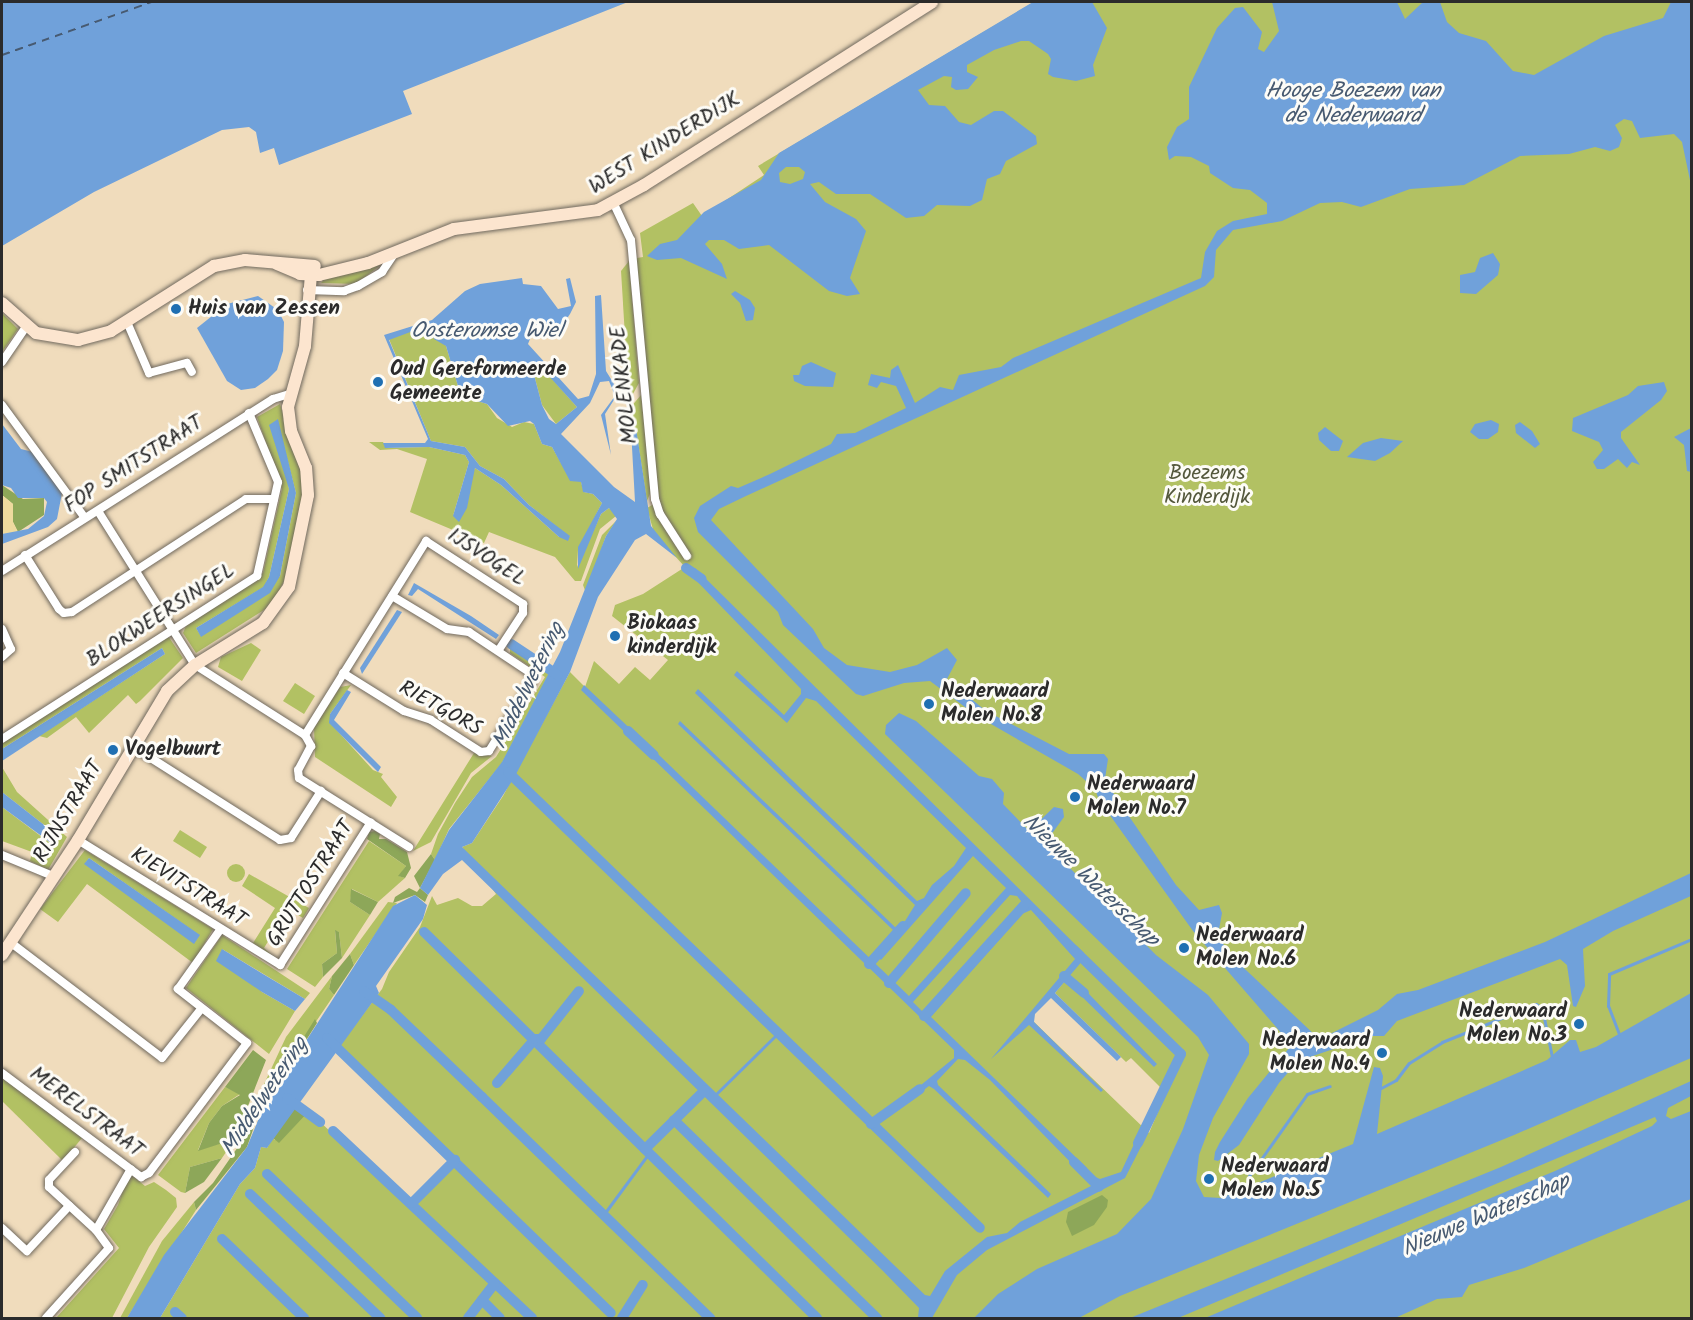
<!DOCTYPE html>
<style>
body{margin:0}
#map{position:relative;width:1693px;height:1320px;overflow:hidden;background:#f0dcbc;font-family:Kalam,sans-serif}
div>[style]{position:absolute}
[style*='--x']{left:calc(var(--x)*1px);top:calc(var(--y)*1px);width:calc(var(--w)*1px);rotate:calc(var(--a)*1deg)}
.green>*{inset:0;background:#b2c163}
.round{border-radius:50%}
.forest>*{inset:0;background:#8da759}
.sand>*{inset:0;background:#eeda9e}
.water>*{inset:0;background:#70a1da}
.stream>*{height:3px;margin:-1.5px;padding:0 1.5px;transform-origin:1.5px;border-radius:1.5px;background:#70a1da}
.canal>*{height:10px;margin:-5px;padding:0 5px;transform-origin:5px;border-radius:5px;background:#70a1da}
.ferry>*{height:1.5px;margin-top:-0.75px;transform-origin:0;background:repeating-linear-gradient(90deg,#475a71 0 8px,transparent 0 14px)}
.roads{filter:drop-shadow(0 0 2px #70695e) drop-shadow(0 0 2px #70695e)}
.street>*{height:8px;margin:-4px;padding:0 4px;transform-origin:4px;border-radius:4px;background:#fff}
.secondary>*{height:12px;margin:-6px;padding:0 6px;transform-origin:6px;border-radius:6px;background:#fce5cf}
.dots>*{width:16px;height:16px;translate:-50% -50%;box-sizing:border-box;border:3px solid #fdfcf7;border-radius:50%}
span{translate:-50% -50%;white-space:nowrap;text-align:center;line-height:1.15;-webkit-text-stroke:6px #fdfcf7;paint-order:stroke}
.street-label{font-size:21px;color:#2b2b2b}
.poi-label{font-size:21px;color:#2b2b2b;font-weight:700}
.left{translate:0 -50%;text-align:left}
.right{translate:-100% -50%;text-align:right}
.park-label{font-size:21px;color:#54583c}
.water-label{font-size:22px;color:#475a71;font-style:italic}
.frame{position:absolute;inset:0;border:3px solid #2b2b2b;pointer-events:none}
</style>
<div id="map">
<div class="green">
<i style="clip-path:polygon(evenodd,1034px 2px,1691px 2px,1691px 1318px,160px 1318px,240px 1184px,255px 1168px,261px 1147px,267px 1148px,273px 1138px,275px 1140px,299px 1102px,334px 1135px,339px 1132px,412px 1203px,457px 1160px,340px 1045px,382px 989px,389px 972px,420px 927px,432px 896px,437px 905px,458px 898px,472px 906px,482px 906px,496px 894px,462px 847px,472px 843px,503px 796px,570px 672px,585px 687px,594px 661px,619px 684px,635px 667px,650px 680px,668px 660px,612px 616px,615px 605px,643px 594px,685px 567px,654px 533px,647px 508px,659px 501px,637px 286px,637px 258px,643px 257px,640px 233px,693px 203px,702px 216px,764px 175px,758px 166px,1034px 2px,1068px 977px,1055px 993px,1126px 1062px,1131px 1058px,1166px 1093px,1149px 1133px,1034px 1022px,1031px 1015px,1068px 977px)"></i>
<i style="clip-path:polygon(629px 261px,639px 383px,629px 401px,621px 271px)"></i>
<i style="clip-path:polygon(383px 263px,356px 284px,321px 283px,327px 276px)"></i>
<i style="clip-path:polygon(2px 313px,18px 329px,2px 352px)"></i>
<i style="clip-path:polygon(430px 324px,446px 346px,461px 396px,487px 404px,497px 418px,512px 427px,524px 422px,534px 424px,542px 444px,552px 447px,561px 463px,581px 482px,584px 492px,593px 494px,602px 503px,578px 550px,577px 567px,601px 514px,609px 508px,615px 512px,616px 516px,600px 529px,581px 581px,575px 581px,555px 557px,489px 532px,484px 543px,410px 512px,427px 459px,397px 449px,380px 450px,369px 442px,383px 442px,386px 448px,429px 447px,465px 455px,469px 462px,453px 516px,475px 468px,501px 485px,559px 537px,570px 537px,529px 505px,504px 479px,480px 466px,465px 447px,431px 441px,389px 339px)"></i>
<i style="clip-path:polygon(538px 363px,577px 407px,556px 424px,542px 405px,532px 367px)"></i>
<i style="clip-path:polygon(641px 395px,652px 489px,647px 501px,636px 429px,631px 429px,630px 408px)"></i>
<i style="clip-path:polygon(evenodd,280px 404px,301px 471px,303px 491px,286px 577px,272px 605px,196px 653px,183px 633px,186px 626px,263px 573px,282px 489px,257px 417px,280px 404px,277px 420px,296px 493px,280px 576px,201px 636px,196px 628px,264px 587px,269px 577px,289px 489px,277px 420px)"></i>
<i style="clip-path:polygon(617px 520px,606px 536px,586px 593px,583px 585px,602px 535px)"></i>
<i style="clip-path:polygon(168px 636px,183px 658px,140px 701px,136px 704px,128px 695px,89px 733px,76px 717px,47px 738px,39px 736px,165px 654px,162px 648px,2px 749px,2px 742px)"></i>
<i style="clip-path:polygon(251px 643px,261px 650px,242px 681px,218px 667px,221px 657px)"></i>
<i style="clip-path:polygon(510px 645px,549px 674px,502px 763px,449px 829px,435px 860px,431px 854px,438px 834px,455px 803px,472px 777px,496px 757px,545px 677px,510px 653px)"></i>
<i style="clip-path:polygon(295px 683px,315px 696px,304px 714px,283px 701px)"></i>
<i style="clip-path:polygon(351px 685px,330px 714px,333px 726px,373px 770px,383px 774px,381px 777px,397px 797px,391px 807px,315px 757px,314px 728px,340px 687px)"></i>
<i style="clip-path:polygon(474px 753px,492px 756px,471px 773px,431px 842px,413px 851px)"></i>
<i style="clip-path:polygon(2px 767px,17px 792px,67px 837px,48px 870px,30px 861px,32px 852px,2px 841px,2px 807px,50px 843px,57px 835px,2px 792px)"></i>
<i style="clip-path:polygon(180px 830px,207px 847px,200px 858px,173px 841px)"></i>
<i style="clip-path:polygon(369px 841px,406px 866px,399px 876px,405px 878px,378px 902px,352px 889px,350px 902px,370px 915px,342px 958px,339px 932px,335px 931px,337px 953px,322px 964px,323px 977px,315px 987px,287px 969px)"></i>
<i style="clip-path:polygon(evenodd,85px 850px,213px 929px,193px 963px,87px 884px,58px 922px,40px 909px,85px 850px,89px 858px,199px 935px,194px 943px,85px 864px,89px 858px)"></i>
<i class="round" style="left:227px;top:864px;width:18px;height:18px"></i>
<i style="clip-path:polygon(249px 874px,309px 908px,303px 918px,288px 909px,264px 948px,274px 957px,253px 943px,275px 908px,242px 886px)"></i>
<i style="clip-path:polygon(388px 902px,397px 903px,354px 965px,350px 954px)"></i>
<i style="clip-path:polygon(222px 935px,310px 993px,305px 999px,222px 949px,262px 992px,295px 1011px,269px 1054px,186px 988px)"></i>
<i style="clip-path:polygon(332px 976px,329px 989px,334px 995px,271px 1088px,258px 1097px,286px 1037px)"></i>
<i style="clip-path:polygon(2px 1077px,82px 1138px,63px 1161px,2px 1101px)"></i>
<i style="clip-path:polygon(225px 1087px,240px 1094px,222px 1106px,209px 1123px,198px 1150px,235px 1139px,222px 1158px,190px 1167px,185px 1193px,181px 1192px,158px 1175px)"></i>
<i style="clip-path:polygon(129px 1173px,145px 1186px,154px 1182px,166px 1190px,176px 1198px,177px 1207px,149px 1247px,112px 1318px,56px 1318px,119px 1248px,104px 1229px,118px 1205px)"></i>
<i style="clip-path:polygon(194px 1202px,196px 1210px,127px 1318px,120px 1318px,162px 1241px)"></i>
</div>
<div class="forest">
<i style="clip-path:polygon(2px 485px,23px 499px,44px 498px,44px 515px,18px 532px,13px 522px,13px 504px,2px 495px)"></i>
<i style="clip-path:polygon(375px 831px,380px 834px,379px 839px,386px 839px,407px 852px,411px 868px,405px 878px,398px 876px,406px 866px,367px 839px,369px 832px)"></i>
<i style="clip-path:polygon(431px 854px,435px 860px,420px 888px,428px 895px,425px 902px,415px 895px,393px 903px,395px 897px,409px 888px,417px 892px,420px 888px,414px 876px)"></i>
<i style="clip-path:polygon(351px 889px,378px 902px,370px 915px,350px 902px)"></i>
<i style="clip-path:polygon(335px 930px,339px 932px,342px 958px,323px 977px,322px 964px,337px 953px)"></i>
<i style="clip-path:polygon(350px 954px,354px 965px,334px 995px,329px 989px,332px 976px)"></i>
<i style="clip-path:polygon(315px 1019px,317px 1023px,257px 1118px,247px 1147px,196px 1210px,194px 1202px,213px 1183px,249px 1131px,258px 1097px,272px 1088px)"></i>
<i style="clip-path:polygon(253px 1050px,266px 1060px,235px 1139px,198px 1151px,209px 1123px,222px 1106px,240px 1095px,225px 1087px)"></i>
<i style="clip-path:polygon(298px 1101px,309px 1111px,279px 1143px,273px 1138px)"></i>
<i style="clip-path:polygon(222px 1158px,204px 1182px,185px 1193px,190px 1167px)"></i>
<i style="clip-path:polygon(1102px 1195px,1108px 1200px,1107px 1207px,1094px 1225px,1072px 1236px,1066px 1222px,1068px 1212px)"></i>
</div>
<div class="sand">
<i style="clip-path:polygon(2px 495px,13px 504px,13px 522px,18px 532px,2px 534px)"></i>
</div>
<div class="water">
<i style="clip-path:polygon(2px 2px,628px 2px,403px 91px,412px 114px,279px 165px,274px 148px,260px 153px,256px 132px,249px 127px,222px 130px,94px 192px,2px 246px)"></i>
<i style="clip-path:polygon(evenodd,1033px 2px,1092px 2px,1107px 28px,1093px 65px,1095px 76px,1076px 81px,1053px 77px,1048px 74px,1051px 59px,1048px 54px,1029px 41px,1021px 41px,994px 50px,967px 65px,967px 72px,978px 77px,968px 89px,956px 90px,951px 87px,952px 77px,944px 76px,918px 90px,929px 105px,945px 106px,959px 122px,971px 125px,994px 111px,1003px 111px,1036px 136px,1037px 144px,1006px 161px,1000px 174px,987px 179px,982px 200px,970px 206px,937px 205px,924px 216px,906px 218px,870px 194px,836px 194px,819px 182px,810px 184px,825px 202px,856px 219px,866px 231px,850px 278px,860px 294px,847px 296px,829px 291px,769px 245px,739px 249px,724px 240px,709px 240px,705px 244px,722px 264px,727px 279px,681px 258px,657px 260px,647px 256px,660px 244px,677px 240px,704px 212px,761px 180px,779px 153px,1033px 2px,786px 167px,799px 167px,805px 172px,803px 179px,790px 184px,780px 182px,779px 173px,786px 167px)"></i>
<i style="clip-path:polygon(1272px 2px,1397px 2px,1405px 19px,1423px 2px,1440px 2px,1447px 22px,1459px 33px,1486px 41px,1513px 71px,1534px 75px,1604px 36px,1663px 18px,1671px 2px,1690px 2px,1691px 185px,1682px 142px,1674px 134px,1640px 138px,1632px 121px,1624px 119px,1615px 125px,1622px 138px,1619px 147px,1610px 151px,1595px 147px,1569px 154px,1520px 156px,1464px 185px,1410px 189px,1361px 207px,1342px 202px,1320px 203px,1282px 221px,1233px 230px,1216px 250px,1214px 277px,1205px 286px,746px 496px,719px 509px,711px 520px,813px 629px,824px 648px,847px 665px,890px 672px,917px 665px,947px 648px,957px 660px,947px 679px,986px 711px,1069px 754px,1104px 754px,1108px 759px,1105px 779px,1109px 787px,1176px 885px,1199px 910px,1219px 905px,1222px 913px,1218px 935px,1229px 954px,1317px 1037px,1322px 1038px,1378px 1010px,1397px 994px,1418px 990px,1545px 942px,1691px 873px,1691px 896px,1613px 931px,1583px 949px,1585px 986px,1576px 1007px,1573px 1006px,1567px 965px,1560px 959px,1397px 1021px,1384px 1036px,1372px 1036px,1298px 1061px,1279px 1083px,1239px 1145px,1218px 1161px,1214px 1160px,1215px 1152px,1220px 1142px,1248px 1098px,1290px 1047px,1289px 1042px,1193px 931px,1099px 800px,1095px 789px,1078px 774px,977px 716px,930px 681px,904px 683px,863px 696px,856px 694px,783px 625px,778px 612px,698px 532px,694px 518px,700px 506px,731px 486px,738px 488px,770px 474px,831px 444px,837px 434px,855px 433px,906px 408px,896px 386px,881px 382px,877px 388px,868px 385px,871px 374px,890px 378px,891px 370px,898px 365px,915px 403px,940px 387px,953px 390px,959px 375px,1001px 367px,1013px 358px,1201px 278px,1205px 252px,1217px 231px,1233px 221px,1267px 214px,1267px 203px,1250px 190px,1233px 188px,1210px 173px,1209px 166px,1191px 157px,1175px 156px,1169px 160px,1167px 147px,1177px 127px,1189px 119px,1189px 87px,1217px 28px,1235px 8px,1243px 7px,1262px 32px,1258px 49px,1264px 52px,1279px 31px)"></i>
<i style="clip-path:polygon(1493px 253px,1500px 264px,1498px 275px,1476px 294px,1460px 293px,1460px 275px,1475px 272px,1480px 258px)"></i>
<i style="clip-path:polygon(evenodd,522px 278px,523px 284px,541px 286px,558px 309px,571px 306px,566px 279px,570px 278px,576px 302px,570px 314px,559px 330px,532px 334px,528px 344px,578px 399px,589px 396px,596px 374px,595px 296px,601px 295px,606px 371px,619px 392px,605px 414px,611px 455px,601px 415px,615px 396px,609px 381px,600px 382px,590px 403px,561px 434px,614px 487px,635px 502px,631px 429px,636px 428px,651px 526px,677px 558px,646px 534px,635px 540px,598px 597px,570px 672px,514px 778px,472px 843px,462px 847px,925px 1295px,930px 1296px,945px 1271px,987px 1237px,1007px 1233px,1020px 1222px,1091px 1186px,1093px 1176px,1100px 1179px,1121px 1172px,1135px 1142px,1143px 1132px,1148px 1133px,1125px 1178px,987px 1250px,957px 1275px,932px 1318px,918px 1318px,919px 1308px,883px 1271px,462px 860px,443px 874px,428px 895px,420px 888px,449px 830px,502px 762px,560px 652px,606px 536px,617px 519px,609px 508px,601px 514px,578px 569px,578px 547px,602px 503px,593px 494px,583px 492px,581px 482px,570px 481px,552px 447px,542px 444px,534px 424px,530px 421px,508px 426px,487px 404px,461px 396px,446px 346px,434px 339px,429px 325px,389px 340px,431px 441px,465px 447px,480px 466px,504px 479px,529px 505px,570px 536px,568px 541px,559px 537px,501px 485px,475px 468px,467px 508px,459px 522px,453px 516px,469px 462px,465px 455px,429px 447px,385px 448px,383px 443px,425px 443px,428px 439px,384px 335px,432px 320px,465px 291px,480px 284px,522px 278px,538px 364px,577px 407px,556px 424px,549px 419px,542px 405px,532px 367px,538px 364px)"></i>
<i style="clip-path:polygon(735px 291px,750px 300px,755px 308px,753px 320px,746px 321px,740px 303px,731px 294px)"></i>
<i style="clip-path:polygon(258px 296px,278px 310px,284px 322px,283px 351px,277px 370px,268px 379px,255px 388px,241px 390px,227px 381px,197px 328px,227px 304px)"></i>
<i style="clip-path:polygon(811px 362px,836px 373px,833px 387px,805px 386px,794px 381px,793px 375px,799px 375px,802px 366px)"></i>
<i style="clip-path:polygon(1664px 382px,1667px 391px,1661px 400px,1621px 432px,1621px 438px,1640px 465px,1632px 462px,1627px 468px,1618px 459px,1604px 469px,1597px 469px,1593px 462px,1603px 450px,1599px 442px,1572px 431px,1573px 418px,1628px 395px,1638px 386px)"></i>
<i style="clip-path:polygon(278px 419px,296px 493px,280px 576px,270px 593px,201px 637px,196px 628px,263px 587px,269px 577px,289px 489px,269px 425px)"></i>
<i style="clip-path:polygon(1491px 420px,1499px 424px,1498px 432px,1488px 439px,1479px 439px,1470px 432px,1475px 424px)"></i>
<i style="clip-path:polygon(1520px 422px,1532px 431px,1540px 444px,1535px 448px,1516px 433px,1515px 425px)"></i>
<i style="clip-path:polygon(2px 424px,21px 449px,33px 452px,62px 493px,57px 519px,48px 527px,2px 544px,2px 534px,28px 529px,44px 516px,47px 502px,44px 498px,18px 498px,11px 488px,2px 485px)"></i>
<i style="clip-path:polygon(1325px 427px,1343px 441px,1339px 451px,1331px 451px,1319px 440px,1318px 433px)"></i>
<i style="clip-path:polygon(1691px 428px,1692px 428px,1691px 472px,1687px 471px,1684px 445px,1674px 437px)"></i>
<i style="clip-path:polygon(1381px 438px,1403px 441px,1390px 453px,1375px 461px,1347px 457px,1363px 443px)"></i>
<i style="clip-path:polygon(evenodd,695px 568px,1084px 953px,1084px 959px,1055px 993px,1121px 1057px,1117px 1061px,1051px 998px,1035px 1014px,1034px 1022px,1103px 1090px,1101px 1092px,1029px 1025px,991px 1059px,1075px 959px,1031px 910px,1022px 914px,931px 1017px,1087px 1168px,1080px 1172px,990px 1080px,965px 1060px,958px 1059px,937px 1081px,938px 1085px,1051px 1194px,1048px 1198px,934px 1089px,929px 1086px,912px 1099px,921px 1085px,954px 1058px,954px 1050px,644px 750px,645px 746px,650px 747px,660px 756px,909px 996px,1006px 888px,973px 856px,881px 960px,877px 956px,895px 936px,893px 930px,678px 724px,680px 721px,895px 927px,902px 926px,915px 905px,695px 693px,698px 689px,917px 901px,924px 898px,932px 885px,954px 866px,966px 848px,816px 701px,806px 698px,787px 723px,734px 675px,737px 671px,784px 715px,801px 694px,801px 689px,688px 572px,695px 568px,1010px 895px,1017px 896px,1024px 905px,926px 1015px,913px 1002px,1010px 895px)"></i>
<i style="clip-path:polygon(414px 583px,471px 616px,499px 635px,496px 639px,418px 589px,412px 596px,408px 595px)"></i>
<i style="clip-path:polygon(397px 610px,402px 612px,362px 674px,360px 668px)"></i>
<i style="clip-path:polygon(162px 648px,165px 654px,2px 761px,2px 749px)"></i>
<i style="clip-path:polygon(584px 685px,640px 738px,636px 743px,581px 690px)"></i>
<i style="clip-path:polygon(347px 690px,351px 692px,334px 720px,381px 767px,378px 772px,329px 723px,330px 714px)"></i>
<i style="clip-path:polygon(899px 713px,916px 721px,979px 776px,992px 779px,1004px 793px,1003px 804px,1029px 831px,1054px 807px,1063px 809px,1064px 817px,1048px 839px,1055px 853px,1156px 955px,1208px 995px,1249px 1044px,1249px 1054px,1213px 1118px,1199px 1155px,1196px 1181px,1204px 1197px,1221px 1198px,1353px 1144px,1374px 1067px,1380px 1068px,1383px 1076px,1377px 1134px,1547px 1060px,1570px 1040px,1576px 1040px,1580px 1052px,1596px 1047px,1691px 993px,1691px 1058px,1514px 1135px,1120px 1296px,1079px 1318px,974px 1318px,998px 1294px,1037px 1269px,1117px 1234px,1151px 1199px,1183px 1129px,1209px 1055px,1198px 1037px,885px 734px,886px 725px)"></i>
<i style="clip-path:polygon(2px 792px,57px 835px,51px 843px,2px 807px)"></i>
<i style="clip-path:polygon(89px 858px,200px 935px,194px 944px,84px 864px)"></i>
<i style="clip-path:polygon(415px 895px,427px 905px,423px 919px,376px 986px,379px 993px,267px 1148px,261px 1147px,255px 1168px,240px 1184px,160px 1318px,127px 1318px,164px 1255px,247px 1147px,264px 1106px,393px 906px)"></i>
<i style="clip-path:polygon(222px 949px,263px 974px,305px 999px,295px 1011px,262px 992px,216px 961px)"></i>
<i style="clip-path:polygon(1077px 983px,1088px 993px,1157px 1064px,1154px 1067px,1072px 987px)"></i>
<i style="clip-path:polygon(1691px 1081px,1691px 1096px,1668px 1108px,1666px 1116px,1671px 1119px,1691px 1111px,1691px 1199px,1524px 1268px,1469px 1285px,1462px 1297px,1437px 1299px,1395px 1318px,1205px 1318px,1555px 1171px,1652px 1126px,1657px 1121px,1655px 1117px,1178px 1318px,1130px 1318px,1501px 1167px)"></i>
</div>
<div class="stream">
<i style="--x:1619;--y:1034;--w:30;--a:-111"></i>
<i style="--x:1608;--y:1006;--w:32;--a:-88"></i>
<i style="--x:1609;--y:974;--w:90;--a:-22.9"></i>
<i style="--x:1381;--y:1088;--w:17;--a:-28"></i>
<i style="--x:1396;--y:1080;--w:21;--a:-53"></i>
<i style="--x:1409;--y:1063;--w:39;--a:-32"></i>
<i style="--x:1442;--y:1042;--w:101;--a:-22"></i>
<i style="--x:1536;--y:1004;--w:7;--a:34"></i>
<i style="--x:1542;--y:1008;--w:50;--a:78.5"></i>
<i style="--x:717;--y:1093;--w:86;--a:-44.5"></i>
<i style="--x:1247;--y:1188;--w:12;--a:-81"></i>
<i style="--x:1249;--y:1176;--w:100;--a:-54.7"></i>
<i style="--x:1307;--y:1094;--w:24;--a:-19"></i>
<i style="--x:604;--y:1214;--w:76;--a:-53.6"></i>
</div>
<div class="canal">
<i style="--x:686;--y:568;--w:19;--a:35"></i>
<i style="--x:511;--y:644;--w:56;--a:33.4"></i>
<i style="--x:628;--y:731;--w:35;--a:43"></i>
<i style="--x:508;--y:772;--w:656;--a:44.01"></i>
<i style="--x:424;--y:932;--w:551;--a:44.49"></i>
<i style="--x:1074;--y:950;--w:149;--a:44.2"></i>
<i style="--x:1181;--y:1054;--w:99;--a:115.8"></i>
<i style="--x:869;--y:964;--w:51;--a:-48.2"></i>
<i style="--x:1064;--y:976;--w:26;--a:40"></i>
<i style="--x:889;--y:983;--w:118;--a:-49.5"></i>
<i style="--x:364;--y:991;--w:33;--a:35"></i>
<i style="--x:391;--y:1010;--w:126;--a:43.7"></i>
<i style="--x:482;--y:1097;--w:318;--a:44.1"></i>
<i style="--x:924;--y:1016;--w:152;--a:-47.9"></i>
<i style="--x:327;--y:1038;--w:395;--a:44.1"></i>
<i style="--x:497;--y:1083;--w:58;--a:-49.2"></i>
<i style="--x:535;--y:1039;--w:6;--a:0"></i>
<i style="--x:541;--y:1039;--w:61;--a:-51.6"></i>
<i style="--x:287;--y:1098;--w:41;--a:36"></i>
<i style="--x:674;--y:1120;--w:284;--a:44.3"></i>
<i style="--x:871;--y:1124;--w:60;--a:-35.5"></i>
<i style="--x:333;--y:1131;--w:273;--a:43.2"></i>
<i style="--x:645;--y:1149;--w:84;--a:-44.5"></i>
<i style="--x:1074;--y:1162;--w:35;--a:45"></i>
<i style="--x:267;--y:1174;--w:208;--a:43.8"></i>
<i style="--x:250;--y:1194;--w:180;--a:43.6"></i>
<i style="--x:412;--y:1203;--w:61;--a:-45"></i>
<i style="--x:222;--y:1239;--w:114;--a:43.9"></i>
<i style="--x:482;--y:1300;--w:25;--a:45"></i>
<i style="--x:175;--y:1312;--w:9;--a:41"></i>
<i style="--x:468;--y:1318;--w:44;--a:-52.4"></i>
<i style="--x:622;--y:1318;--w:39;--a:-58"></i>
</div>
<div class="ferry">
<i style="--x:2;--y:55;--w:159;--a:-19.5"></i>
</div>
<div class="roads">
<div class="street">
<i style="--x:614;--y:204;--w:40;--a:65"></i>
<i style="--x:631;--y:240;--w:260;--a:84.7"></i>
<i style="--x:655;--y:499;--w:16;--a:72"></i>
<i style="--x:660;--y:514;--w:50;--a:57.3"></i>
<i style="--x:307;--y:290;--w:37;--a:2"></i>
<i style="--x:344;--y:291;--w:15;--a:-20"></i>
<i style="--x:358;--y:286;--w:28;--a:-30"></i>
<i style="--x:382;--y:272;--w:22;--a:-56"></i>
<i style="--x:127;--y:322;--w:56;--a:66.7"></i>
<i style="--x:149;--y:373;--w:39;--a:-15"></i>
<i style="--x:187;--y:363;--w:10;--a:61"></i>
<i style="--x:2;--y:362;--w:42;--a:-55.6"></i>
<i style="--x:2;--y:405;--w:140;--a:53.7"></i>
<i style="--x:98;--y:511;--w:182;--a:57.8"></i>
<i style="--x:195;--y:665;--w:130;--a:32.5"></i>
<i style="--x:305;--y:735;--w:13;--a:61"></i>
<i style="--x:311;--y:746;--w:27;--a:118"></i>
<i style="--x:298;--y:770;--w:8;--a:83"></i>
<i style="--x:299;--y:778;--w:130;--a:32.1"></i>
<i style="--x:25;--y:555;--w:64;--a:57.8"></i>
<i style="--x:59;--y:609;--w:6;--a:39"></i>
<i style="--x:64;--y:613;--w:8;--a:-7"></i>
<i style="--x:72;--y:612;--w:207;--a:-33"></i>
<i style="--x:246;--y:499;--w:28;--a:0"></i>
<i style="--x:2;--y:571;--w:321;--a:-32.4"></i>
<i style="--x:273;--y:399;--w:17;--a:-17"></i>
<i style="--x:2;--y:629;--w:22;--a:66"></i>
<i style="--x:11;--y:649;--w:12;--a:138"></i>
<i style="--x:343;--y:673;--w:72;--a:31.9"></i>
<i style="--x:404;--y:711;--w:28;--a:18"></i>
<i style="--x:431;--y:720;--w:59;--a:32.6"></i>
<i style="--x:481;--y:752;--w:8;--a:-7"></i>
<i style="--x:489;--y:751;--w:81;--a:-58.1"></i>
<i style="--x:532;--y:682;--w:8;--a:-90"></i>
<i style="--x:532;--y:674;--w:76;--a:-146.3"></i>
<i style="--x:469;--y:632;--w:22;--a:-172"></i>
<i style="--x:447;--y:629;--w:64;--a:-149"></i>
<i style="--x:305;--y:735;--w:229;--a:-58"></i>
<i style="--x:426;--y:541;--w:116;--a:33"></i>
<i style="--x:523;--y:604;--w:9;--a:90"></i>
<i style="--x:523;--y:613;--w:45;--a:123.3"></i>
<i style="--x:2;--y:739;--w:303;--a:-32.6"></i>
<i style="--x:257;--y:576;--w:96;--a:-77.4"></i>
<i style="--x:278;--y:482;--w:75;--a:-112.8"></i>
<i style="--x:132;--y:746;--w:175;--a:32.4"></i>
<i style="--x:280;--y:840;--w:11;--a:-10"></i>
<i style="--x:291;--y:838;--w:56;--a:-57.4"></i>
<i style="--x:78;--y:840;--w:238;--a:31.7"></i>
<i style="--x:280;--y:965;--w:169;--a:-57.5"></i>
<i style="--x:2;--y:855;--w:55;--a:22.4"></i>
<i style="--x:10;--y:942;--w:191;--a:37.3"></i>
<i style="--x:162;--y:1058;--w:63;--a:-51.5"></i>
<i style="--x:2;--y:1073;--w:174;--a:36.8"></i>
<i style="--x:141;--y:1177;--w:9;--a:-27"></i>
<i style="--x:149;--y:1173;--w:163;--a:-53"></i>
<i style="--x:247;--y:1043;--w:88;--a:-142"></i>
<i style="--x:178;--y:989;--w:72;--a:-54.6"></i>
<i style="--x:75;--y:1152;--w:38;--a:133"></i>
<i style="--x:49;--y:1180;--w:7;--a:90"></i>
<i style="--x:49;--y:1187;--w:64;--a:42.5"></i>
<i style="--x:96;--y:1230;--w:70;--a:-60.2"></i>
<i style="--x:2;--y:1228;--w:34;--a:43"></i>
<i style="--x:27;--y:1251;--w:62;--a:-47"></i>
<i style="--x:46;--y:1318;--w:94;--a:-48"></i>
<i style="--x:109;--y:1248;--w:22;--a:-126"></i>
</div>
<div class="secondary">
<i style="--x:277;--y:264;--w:25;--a:23"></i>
<i style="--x:300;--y:274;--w:19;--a:3"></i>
<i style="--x:319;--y:275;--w:50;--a:-13.8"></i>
<i style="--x:368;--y:263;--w:92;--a:-21.6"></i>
<i style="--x:454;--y:229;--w:145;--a:-7.5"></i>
<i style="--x:598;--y:210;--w:52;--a:-28.5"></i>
<i style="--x:644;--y:185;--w:341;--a:-32.4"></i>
<i style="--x:2;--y:303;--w:45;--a:41.4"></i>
<i style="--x:36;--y:333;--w:43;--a:9.5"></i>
<i style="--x:78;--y:340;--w:34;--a:-15"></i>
<i style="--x:111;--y:331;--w:122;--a:-32.3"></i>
<i style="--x:214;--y:266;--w:32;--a:-11"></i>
<i style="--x:245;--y:260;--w:70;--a:4.9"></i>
<i style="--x:2;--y:955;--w:138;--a:-56.5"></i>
<i style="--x:78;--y:840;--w:174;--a:-59.1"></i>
<i style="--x:167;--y:691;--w:38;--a:-43"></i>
<i style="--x:195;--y:665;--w:80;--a:-31.7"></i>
<i style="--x:263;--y:623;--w:44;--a:-54.2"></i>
<i style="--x:289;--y:587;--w:94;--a:-78.3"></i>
<i style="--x:308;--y:495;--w:27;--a:-94"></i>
<i style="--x:306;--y:468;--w:40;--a:-112"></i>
<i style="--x:291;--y:431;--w:24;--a:-97"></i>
<i style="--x:288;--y:407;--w:63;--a:-74.4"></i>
<i style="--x:305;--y:346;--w:71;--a:-85.2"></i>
<i style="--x:311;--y:275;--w:9;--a:-108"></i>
</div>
</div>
<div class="dots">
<i style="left:176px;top:309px;background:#1f6fb2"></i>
<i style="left:378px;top:382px;background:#1f6fb2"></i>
<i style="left:615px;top:636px;background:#1f6fb2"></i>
<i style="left:929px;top:704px;background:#1f6fb2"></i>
<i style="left:113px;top:750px;background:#1f6fb2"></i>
<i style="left:1075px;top:797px;background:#1f6fb2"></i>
<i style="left:1184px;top:948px;background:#1f6fb2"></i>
<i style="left:1579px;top:1024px;background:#1f6fb2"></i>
<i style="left:1382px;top:1053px;background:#1f6fb2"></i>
<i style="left:1209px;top:1179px;background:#1f6fb2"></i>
</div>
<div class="street-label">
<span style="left:665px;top:144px;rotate:-32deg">WEST KINDERDIJK</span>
<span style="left:625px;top:385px;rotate:-96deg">MOLENKADE</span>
<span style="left:134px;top:465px;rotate:-33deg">FOP SMITSTRAAT</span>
<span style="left:486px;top:558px;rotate:33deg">IJSVOGEL</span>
<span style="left:161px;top:616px;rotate:-33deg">BLOKWEERSINGEL</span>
<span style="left:440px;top:709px;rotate:29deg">RIETGORS</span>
<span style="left:69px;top:812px;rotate:-59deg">RIJNSTRAAT</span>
<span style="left:311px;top:884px;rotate:-58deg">GRUTTOSTRAAT</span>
<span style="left:188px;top:888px;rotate:32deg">KIEVITSTRAAT</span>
<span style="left:86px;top:1113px;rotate:37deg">MERELSTRAAT</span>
</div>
<div class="poi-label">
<span class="left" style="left:188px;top:309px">Huis van Zessen</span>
<span class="left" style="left:390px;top:382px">Oud Gereformeerde<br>Gemeente</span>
<span class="left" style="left:627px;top:636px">Biokaas<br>kinderdijk</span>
<span class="left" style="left:941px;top:704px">Nederwaard<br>Molen No.8</span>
<span class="left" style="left:125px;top:750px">Vogelbuurt</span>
<span class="left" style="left:1087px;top:797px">Nederwaard<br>Molen No.7</span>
<span class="left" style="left:1196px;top:948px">Nederwaard<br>Molen No.6</span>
<span class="right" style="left:1567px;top:1024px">Nederwaard<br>Molen No.3</span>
<span class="right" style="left:1370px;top:1053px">Nederwaard<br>Molen No.4</span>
<span class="left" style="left:1221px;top:1179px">Nederwaard<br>Molen No.5</span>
</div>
<div class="park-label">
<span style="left:1207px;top:486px">Boezems<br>Kinderdijk</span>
</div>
<div class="water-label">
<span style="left:1353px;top:104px">Hooge Boezem van<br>de Nederwaard</span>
<span style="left:487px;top:332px">Oosteromse Wiel</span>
<span style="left:529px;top:686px;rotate:-64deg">Middelwetering</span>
<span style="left:1090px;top:881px;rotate:44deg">Nieuwe Waterschap</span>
<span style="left:265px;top:1097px;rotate:-56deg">Middelwetering</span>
<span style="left:1486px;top:1216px;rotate:-23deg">Nieuwe Waterschap</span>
</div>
<div class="frame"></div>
</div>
